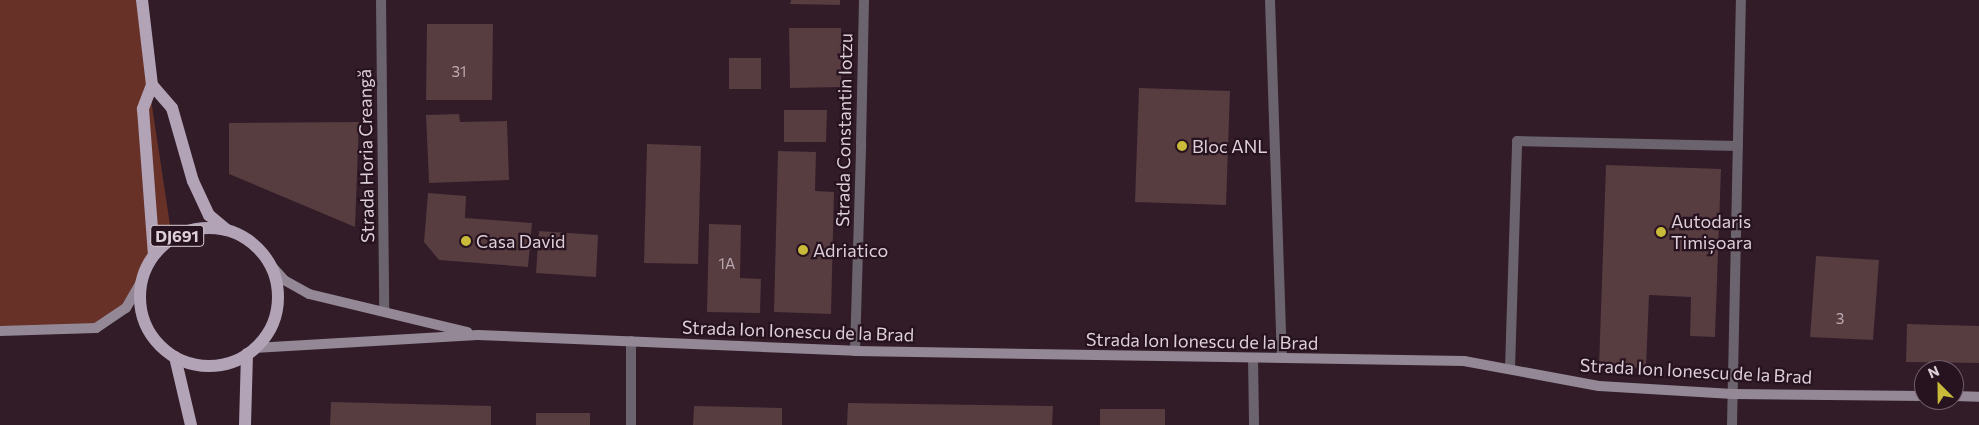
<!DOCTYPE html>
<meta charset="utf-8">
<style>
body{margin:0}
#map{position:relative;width:1979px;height:425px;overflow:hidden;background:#311c28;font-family:Commissioner,sans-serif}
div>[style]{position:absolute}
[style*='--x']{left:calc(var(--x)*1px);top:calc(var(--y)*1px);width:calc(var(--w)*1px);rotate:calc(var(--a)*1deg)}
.green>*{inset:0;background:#673128}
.building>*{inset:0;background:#573c40}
.lane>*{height:10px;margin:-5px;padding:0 5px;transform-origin:5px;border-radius:5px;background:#6b636d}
.street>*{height:10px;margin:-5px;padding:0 5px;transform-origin:5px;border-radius:5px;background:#6b636d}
.secondary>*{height:10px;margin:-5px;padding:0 5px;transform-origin:5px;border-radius:5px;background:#948796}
.primary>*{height:12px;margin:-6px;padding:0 6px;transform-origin:6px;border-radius:6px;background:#b3a3b7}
.primary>.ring{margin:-6px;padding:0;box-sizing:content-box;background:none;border:12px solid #b3a3b7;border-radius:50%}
.dots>*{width:14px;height:14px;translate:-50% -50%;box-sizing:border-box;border:2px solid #27121f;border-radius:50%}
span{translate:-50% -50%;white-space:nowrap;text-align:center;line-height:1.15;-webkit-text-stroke:4.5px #27121f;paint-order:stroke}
.number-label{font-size:15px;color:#bcaab1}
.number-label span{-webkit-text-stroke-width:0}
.shield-label span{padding:1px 4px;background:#27121f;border:1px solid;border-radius:4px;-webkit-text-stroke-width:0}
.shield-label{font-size:16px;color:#ddcfd7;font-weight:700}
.street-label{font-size:18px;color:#ddcfd7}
.poi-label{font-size:18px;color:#ddcfd7}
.left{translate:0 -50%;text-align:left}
.north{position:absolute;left:1914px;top:360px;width:50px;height:50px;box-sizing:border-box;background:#27121f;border:1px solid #705e69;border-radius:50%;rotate:337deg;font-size:14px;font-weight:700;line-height:20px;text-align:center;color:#ddcfd7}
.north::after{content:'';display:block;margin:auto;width:18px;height:22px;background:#c9ba3a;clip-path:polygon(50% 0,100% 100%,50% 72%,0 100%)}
</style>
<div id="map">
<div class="green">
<i style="clip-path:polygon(0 0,136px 0,172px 238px,147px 266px,140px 294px,105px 324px,0 330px)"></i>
</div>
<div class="building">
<i style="clip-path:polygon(791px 0,840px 0,840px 5px,790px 4px)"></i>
<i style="clip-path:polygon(427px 24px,493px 24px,492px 100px,426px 100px)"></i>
<i style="clip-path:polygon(789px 28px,841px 28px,841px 87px,790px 88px)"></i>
<i style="clip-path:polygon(729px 58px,761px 58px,761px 89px,729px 89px)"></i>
<i style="clip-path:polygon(1139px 88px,1230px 91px,1226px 205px,1135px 202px)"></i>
<i style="clip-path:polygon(784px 110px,827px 110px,826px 142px,784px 142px)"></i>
<i style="clip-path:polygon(459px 114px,460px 122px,507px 121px,509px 180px,429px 183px,426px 115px)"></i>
<i style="clip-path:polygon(359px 122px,355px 227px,229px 174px,229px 123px)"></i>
<i style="clip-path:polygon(647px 144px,701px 146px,698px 264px,644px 263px)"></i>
<i style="clip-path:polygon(778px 151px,816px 152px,815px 191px,834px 192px,831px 314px,774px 312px)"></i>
<i style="clip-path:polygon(1606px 165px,1721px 169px,1715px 337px,1690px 336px,1691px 297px,1649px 295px,1646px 368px,1599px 367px)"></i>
<i style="clip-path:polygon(428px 193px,466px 196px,465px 218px,532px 223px,528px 267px,439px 260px,424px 242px)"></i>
<i style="clip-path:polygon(709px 224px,741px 225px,740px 278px,761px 279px,760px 313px,707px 312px)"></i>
<i style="clip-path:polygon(539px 231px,598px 235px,596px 277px,536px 273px)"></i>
<i style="clip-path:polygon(1816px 256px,1879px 260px,1873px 340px,1810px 337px)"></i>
<i style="clip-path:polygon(1907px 324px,1979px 326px,1979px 363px,1906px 362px)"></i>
<i style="clip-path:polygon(331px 402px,491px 406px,491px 425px,330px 425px)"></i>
<i style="clip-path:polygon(848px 403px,1053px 406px,1052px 425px,847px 425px)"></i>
<i style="clip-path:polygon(694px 406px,782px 408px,782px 425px,693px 425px)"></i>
<i style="clip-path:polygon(1100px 409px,1165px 409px,1165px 425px,1100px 425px)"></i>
<i style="clip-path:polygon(536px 413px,590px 413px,590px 425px,536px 425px)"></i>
</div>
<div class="lane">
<i style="--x:1270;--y:0;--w:358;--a:88.1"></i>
<i style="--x:861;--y:143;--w:143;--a:-88.8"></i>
<i style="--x:1253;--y:358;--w:67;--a:89.1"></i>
<i style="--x:1510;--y:369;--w:228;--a:-88.2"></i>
<i style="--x:1517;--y:141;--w:221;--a:1.3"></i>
</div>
<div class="street">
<i style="--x:381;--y:0;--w:311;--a:89.4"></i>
<i style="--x:855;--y:351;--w:208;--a:-88.3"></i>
<i style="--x:631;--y:425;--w:84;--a:-90"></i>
<i style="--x:1732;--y:425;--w:425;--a:-88.8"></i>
</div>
<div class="secondary">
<i style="--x:268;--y:262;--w:24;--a:48"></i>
<i style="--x:284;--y:280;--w:29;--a:29"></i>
<i style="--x:309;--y:294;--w:163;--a:13.5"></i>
<i style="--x:0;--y:331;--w:96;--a:-1.8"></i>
<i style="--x:96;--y:328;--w:36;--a:-34"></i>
<i style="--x:126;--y:308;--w:34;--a:-60"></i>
<i style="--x:254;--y:348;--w:224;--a:-3.3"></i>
<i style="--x:478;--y:335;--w:377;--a:2.4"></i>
<i style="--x:855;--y:351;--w:609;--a:0.94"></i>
<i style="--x:1464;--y:361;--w:137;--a:10.5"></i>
<i style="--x:1599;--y:386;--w:134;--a:3.4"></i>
<i style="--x:1733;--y:394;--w:191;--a:0.6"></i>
<i style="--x:1954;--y:396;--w:25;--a:2"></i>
</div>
<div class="primary">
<i style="--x:142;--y:0;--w:86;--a:83.3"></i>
<i style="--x:152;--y:85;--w:26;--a:111"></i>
<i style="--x:143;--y:109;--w:146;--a:85.7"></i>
<i style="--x:152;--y:85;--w:30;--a:49"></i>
<i style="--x:172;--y:108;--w:76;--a:74"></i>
<i style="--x:193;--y:181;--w:38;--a:65"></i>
<i style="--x:209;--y:215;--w:23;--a:40"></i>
<i class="ring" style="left:140px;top:228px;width:126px;height:126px"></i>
<i style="--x:175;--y:357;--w:70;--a:76.8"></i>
<i style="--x:245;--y:425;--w:71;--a:-88.4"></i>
</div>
<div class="dots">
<i style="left:1182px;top:146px;background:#c9ba3a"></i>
<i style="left:1661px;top:232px;background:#c9ba3a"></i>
<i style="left:466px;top:241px;background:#c9ba3a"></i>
<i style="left:803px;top:250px;background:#c9ba3a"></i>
</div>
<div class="number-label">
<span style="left:459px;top:72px">31</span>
<span style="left:727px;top:264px">1A</span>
<span style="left:1840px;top:319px">3</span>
</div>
<div class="shield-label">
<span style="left:177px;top:236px">DJ691</span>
</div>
<div class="street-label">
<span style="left:844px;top:130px;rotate:-89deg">Strada Constantin Iotzu</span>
<span style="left:366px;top:156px;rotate:-91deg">Strada Horia Creangă</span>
<span style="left:798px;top:331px;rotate:2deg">Strada Ion Ionescu de la Brad</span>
<span style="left:1202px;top:341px;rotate:1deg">Strada Ion Ionescu de la Brad</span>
<span style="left:1696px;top:371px;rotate:3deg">Strada Ion Ionescu de la Brad</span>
</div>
<div class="poi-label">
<span class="left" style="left:1192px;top:146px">Bloc ANL</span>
<span class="left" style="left:1671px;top:232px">Autodaris<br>Timișoara</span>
<span class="left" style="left:476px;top:241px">Casa David</span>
<span class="left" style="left:813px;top:250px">Adriatico</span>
</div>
<div class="north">N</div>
</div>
